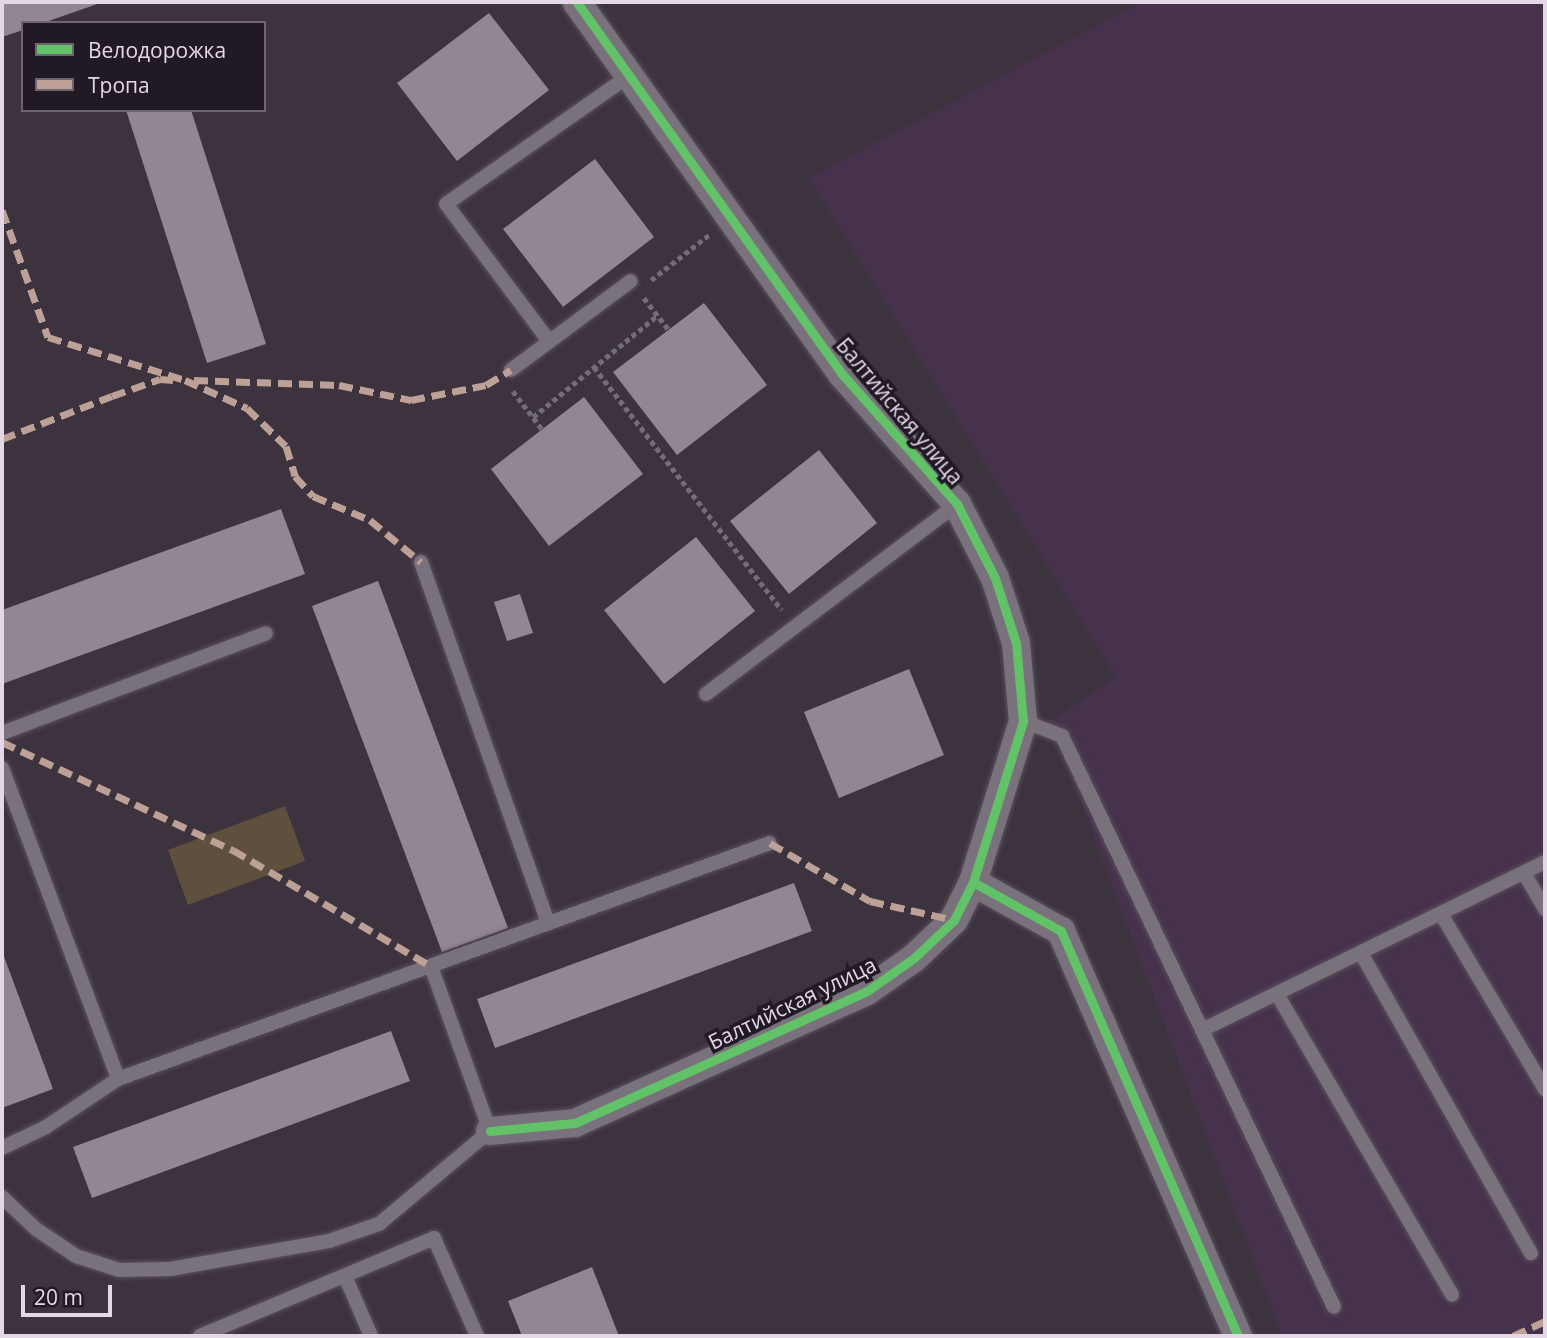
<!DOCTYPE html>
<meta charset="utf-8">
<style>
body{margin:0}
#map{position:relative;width:1547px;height:1338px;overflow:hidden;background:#3c333f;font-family:"Open Sans",sans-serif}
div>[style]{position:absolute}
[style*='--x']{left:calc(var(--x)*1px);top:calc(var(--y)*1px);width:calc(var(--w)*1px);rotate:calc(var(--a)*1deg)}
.built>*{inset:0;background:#47324d}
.green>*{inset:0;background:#5e503c}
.building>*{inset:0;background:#918794}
.path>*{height:4.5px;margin-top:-2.25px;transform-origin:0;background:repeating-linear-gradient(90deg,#736d76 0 5px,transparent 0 8.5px)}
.roads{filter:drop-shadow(0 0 2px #5a515c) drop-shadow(0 0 2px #5a515c)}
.service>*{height:14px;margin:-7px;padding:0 7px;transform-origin:7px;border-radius:7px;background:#79717b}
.minor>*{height:28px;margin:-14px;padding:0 14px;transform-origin:14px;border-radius:14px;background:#79717b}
.quiet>*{height:7px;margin-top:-3.5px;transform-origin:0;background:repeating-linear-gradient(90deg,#bda197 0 14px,transparent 0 21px)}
.cycleway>*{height:9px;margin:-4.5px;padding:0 4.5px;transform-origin:4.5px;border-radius:4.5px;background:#61c268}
span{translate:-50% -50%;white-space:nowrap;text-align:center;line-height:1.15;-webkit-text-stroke:7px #211924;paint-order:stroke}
.street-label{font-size:21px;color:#e4d8e7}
.frame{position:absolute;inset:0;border:4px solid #e4d8e7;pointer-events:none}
.legend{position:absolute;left:21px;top:21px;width:245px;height:91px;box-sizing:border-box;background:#211924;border:2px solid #6f6572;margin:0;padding:9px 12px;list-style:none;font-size:21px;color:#e4d8e7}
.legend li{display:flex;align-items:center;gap:14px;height:35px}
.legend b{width:35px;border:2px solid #6f6572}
.scale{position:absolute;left:21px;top:1285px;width:91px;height:32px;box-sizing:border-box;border:4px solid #e4d8e7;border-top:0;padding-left:9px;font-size:21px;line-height:24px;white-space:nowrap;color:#e4d8e7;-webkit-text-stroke:5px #211924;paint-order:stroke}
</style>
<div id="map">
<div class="built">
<i style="clip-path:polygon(1142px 2px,1545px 2px,1545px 1336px,1282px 1336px,1050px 721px,1116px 677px,809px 178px)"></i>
</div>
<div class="green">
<i style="clip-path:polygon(285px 806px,305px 861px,188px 905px,168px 850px)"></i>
</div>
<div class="building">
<i style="clip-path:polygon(2px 2px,103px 2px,43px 23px,23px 23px,23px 30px,2px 37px)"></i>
<i style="clip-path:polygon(489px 13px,549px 90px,457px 161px,397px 83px)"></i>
<i style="clip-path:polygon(126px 110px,191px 110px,266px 344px,207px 363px)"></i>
<i style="clip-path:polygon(595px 159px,654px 237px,563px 307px,503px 229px)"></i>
<i style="clip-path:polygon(704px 303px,767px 385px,677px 455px,613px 372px)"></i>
<i style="clip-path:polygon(584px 397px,643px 474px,549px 546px,491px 469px)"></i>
<i style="clip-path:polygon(819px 450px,877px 523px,789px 594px,730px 521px)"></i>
<i style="clip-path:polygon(281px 509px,305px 574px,2px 684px,2px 610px)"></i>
<i style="clip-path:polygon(696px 537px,755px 611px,664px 684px,604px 610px)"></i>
<i style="clip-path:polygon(378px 581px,508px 928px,442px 952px,312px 606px)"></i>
<i style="clip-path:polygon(520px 594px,533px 633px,507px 641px,494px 602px)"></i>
<i style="clip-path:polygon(909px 669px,944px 755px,839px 798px,804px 712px)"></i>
<i style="clip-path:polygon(794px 883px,812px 931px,495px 1048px,477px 999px)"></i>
<i style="clip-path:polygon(2px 951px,53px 1089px,2px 1108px)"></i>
<i style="clip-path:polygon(391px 1031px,410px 1081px,92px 1198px,73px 1147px)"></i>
<i style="clip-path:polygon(592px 1267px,619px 1336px,522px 1336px,508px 1301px)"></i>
</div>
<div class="path">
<i style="--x:651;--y:280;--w:75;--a:-37.9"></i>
<i style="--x:644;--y:298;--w:41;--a:52"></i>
<i style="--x:594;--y:367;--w:307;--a:52.3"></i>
<i style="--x:513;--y:391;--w:48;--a:52.7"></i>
<i style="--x:533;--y:417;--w:161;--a:-39.2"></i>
</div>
<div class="roads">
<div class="service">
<i style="--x:549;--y:341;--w:171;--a:-126.9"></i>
<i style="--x:446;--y:204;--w:227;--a:-35"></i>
<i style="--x:511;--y:370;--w:149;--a:-36.6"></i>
<i style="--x:421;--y:562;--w:383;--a:70.6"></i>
<i style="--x:706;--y:694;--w:315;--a:-37.1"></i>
<i style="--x:1023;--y:721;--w:42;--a:21"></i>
<i style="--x:1062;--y:736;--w:632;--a:64.53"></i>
<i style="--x:2;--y:733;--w:282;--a:-20.7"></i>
<i style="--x:2;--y:768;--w:332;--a:69.5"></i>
<i style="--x:1524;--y:873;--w:42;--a:59.7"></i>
<i style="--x:1441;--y:914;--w:204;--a:59.3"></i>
<i style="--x:1361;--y:953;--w:345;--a:60.5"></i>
<i style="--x:1277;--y:994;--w:348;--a:59.8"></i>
<i style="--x:1202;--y:1030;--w:382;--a:-26.1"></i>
<i style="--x:2;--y:1148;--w:49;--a:-25.5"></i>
<i style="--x:46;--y:1127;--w:87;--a:-33.7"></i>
<i style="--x:118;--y:1079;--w:693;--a:-19.9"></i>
<i style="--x:2;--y:1197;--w:47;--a:43.3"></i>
<i style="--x:36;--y:1229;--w:48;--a:34"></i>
<i style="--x:76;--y:1256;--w:45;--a:18"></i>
<i style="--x:119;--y:1270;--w:51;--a:-1.1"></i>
<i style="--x:170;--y:1269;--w:161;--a:-10"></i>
<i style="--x:329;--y:1241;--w:53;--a:-18.8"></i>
<i style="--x:379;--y:1224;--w:145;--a:-40"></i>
<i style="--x:490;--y:1131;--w:175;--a:-109.7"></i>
<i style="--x:345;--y:1276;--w:65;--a:66.6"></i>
<i style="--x:200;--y:1336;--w:254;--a:-22.7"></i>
<i style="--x:434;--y:1238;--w:107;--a:66.3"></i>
</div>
<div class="minor">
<i style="--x:973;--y:882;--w:101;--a:29.1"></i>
<i style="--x:1061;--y:931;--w:442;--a:66.4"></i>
<i style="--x:490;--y:1131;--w:85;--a:-5.4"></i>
<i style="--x:575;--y:1123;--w:320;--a:-24.3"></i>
<i style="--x:867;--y:991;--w:57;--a:-35.1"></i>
<i style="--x:914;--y:958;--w:55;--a:-43.5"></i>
<i style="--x:954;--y:920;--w:42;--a:-63.4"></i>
<i style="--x:973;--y:882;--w:169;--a:-72.7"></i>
<i style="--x:1023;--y:721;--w:78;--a:-95.1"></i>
<i style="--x:1016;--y:643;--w:68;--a:-107.9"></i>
<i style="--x:995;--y:578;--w:83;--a:-117.2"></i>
<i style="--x:957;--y:504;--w:174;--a:-131.5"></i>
<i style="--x:842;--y:374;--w:457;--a:-125.5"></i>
</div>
</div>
<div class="quiet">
<i style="--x:2;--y:210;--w:135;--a:70.1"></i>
<i style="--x:48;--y:337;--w:144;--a:17.4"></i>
<i style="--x:185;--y:380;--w:68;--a:24.3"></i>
<i style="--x:247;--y:408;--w:54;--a:44.3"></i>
<i style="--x:286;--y:446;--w:31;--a:73"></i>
<i style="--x:295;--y:476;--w:27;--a:48"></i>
<i style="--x:313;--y:496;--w:62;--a:22.8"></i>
<i style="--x:370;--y:520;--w:66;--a:39.5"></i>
<i style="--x:194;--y:380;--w:145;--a:2"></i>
<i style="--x:339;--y:385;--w:74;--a:11.8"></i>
<i style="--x:411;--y:400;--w:76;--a:-11.3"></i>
<i style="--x:486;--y:385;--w:29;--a:-31"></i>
<i style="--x:2;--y:439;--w:118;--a:-21.4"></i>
<i style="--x:112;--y:396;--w:51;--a:-19.5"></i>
<i style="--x:160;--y:379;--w:13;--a:4"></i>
<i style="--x:2;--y:742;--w:255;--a:25.1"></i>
<i style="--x:233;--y:850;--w:229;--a:30.4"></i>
<i style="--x:770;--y:843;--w:116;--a:30.1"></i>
<i style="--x:870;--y:901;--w:86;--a:12.7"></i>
<i style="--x:1513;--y:1336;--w:35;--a:-25"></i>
</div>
<div class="cycleway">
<i style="--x:973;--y:882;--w:101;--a:29.1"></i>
<i style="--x:1061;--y:931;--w:442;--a:66.4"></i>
<i style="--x:490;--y:1131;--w:85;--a:-5.4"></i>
<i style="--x:575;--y:1123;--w:320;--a:-24.3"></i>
<i style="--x:867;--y:991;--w:57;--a:-35.1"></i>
<i style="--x:914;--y:958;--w:55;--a:-43.5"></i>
<i style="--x:954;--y:920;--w:42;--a:-63.4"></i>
<i style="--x:973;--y:882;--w:169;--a:-72.7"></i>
<i style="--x:1023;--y:721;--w:78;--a:-95.1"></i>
<i style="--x:1016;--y:643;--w:68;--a:-107.9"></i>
<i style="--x:995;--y:578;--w:83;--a:-117.2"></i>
<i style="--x:957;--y:504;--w:174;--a:-131.5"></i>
<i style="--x:842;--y:374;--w:457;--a:-125.5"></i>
</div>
<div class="street-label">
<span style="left:900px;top:411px;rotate:50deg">Балтийская улица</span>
<span style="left:792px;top:1003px;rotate:-26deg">Балтийская улица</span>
</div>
<div class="frame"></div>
<ul class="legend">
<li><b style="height:9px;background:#61c268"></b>Велодорожка</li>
<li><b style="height:9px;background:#bda197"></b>Тропа</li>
</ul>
<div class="scale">20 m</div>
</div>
